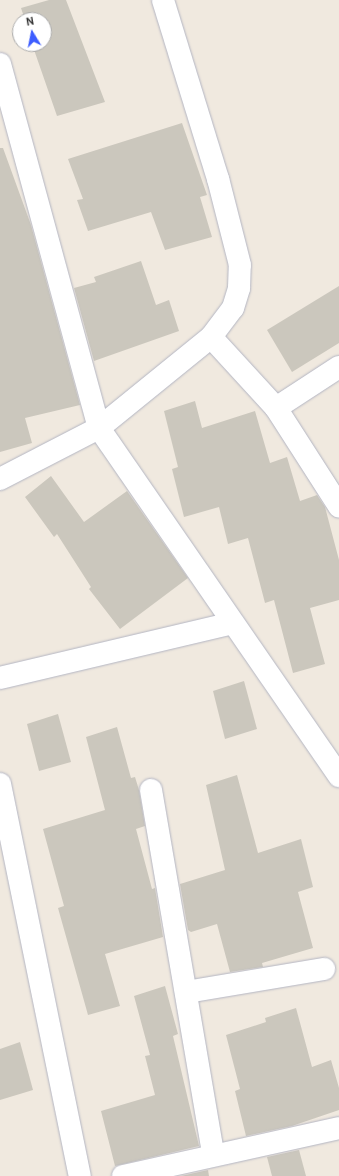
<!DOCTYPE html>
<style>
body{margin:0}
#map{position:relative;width:339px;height:1176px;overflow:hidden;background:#f0e9df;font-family:Cabin,sans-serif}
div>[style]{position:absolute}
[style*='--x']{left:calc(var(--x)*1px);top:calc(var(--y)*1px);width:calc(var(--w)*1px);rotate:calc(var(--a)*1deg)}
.building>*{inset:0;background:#cbc7bd}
.roads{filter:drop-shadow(0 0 1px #b3b5c2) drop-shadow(0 0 1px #b3b5c2)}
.minor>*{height:22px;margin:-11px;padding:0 11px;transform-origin:11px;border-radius:11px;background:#fff}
span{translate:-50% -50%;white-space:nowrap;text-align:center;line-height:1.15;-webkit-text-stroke:4px #fff;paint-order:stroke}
.north{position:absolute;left:12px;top:12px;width:40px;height:40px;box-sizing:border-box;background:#fff;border:1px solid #ababab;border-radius:50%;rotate:350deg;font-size:11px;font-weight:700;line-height:16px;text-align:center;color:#2e2e2e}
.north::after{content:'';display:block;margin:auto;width:14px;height:18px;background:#3d5dff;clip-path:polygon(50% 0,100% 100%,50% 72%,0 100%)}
</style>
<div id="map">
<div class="building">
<i style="clip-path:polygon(49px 0,66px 0,105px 102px,57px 116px,32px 44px,44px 44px,44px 20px,25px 20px,21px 8px)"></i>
<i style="clip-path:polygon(182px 123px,207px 195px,200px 197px,212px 237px,165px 250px,151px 212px,88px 231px,77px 200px,83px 199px,68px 159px)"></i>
<i style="clip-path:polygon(0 148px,3px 148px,31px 225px,80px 405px,25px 418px,32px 443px,0 452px)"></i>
<i style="clip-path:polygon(141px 261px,156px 305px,169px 300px,179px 331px,94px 361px,74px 288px,96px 282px,94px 277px)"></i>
<i style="clip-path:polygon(339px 286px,339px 343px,292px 372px,267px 330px)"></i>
<i style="clip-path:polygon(195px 401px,202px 428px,255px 411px,270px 463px,287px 457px,300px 501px,317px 495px,325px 507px,339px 560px,339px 600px,310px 608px,325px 664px,293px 673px,274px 600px,265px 603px,248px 538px,228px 544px,219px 507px,184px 517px,172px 469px,178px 467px,164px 411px)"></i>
<i style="clip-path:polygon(51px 476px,84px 522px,127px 491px,188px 578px,120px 629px,89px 589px,91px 587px,57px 534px,54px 537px,25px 497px)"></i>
<i style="clip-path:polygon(244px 681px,257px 729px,225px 739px,213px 691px)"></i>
<i style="clip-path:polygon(58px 714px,71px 762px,39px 771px,27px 724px)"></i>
<i style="clip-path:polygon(117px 727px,131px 778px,135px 777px,139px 790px,145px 826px,136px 829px,152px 889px,155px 888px,163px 937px,105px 954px,120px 1006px,88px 1015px,58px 908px,64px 906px,43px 829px,105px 810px,86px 737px)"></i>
<i style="clip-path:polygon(237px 775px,258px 853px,301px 839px,313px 887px,298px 892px,313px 948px,262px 963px,263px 967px,230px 972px,217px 924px,191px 932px,188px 930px,180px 884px,225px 870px,206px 785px)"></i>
<i style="clip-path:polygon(165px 986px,178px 1034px,173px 1036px,199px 1146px,115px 1166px,101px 1111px,155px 1095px,145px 1056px,150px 1055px,134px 996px)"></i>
<i style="clip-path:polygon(296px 1008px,312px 1067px,331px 1060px,339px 1088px,339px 1110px,292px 1126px,246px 1136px,235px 1091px,240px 1089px,226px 1035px,266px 1022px,265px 1018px)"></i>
<i style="clip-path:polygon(20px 1042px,33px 1090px,0 1100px,0 1049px)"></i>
<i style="clip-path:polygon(299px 1150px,306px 1176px,272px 1176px,267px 1157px)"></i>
<i style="clip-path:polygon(208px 1170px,209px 1176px,181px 1176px)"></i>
</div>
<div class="roads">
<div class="minor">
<i style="--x:0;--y:64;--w:377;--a:74.8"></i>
<i style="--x:99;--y:428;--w:423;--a:55.4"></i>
<i style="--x:211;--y:337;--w:96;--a:47.5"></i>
<i style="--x:276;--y:408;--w:117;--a:57.3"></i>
<i style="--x:276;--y:408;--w:75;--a:-33.1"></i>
<i style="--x:0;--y:479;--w:111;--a:-27.3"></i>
<i style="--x:99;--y:428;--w:144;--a:-39.1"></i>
<i style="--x:211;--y:337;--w:36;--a:-53"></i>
<i style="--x:233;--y:308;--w:21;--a:-73"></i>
<i style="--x:239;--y:288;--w:23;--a:-88"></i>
<i style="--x:240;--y:265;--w:89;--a:-104.3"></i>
<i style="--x:218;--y:179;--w:187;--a:-107.1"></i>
<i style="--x:0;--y:678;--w:238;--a:-13.3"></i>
<i style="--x:0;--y:784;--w:400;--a:78.5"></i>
<i style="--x:151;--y:790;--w:369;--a:80.3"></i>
<i style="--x:186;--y:992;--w:140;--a:-9.5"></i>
<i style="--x:123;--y:1176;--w:221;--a:-12.5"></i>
</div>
</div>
<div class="north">N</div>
</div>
